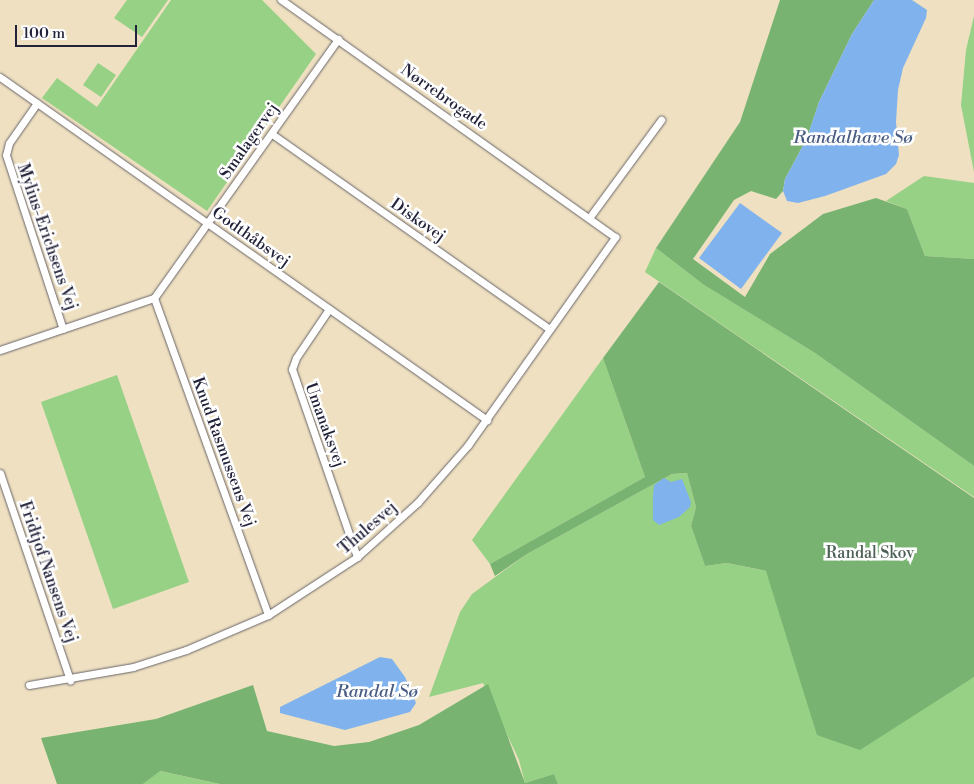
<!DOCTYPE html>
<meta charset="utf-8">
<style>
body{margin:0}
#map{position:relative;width:974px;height:784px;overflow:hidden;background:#eee0c0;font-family:"Libre Bodoni",serif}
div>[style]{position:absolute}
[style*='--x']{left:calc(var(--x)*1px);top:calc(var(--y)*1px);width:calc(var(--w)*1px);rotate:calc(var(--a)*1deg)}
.green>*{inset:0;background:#96d185}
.forest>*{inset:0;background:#78b372}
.water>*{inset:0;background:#80b3ed}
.roads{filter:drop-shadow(0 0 1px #69646a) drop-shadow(0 0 1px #69646a)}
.minor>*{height:7px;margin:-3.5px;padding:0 3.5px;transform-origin:3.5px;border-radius:3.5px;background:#fff}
span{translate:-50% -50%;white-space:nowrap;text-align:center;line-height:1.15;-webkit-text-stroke:5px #fff;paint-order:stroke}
.street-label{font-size:16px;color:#22223b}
.park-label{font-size:16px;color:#4b5f55}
.water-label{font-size:18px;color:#485c82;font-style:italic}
.scale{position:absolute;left:15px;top:25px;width:122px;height:22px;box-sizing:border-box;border:2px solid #22223b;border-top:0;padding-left:6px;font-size:15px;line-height:18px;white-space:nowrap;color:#22223b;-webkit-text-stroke:4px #fff;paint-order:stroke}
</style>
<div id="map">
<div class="green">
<i style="clip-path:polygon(127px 0,168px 0,142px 37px,114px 18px)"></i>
<i style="clip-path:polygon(171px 0,262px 0,316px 54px,207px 211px,42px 98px,57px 78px,97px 107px)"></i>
<i style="clip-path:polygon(974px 16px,974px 172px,961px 105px,966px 50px)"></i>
<i style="clip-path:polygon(98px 63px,116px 75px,101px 97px,83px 85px)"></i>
<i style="clip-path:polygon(924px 176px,974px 183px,974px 259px,925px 256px,907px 209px,886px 201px)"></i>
<i style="clip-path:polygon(656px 248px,704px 285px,815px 353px,974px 466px,974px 497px,645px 272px)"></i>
<i style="clip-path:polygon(603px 358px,645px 477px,490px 564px,472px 540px)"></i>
<i style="clip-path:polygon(117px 375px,189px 582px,113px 609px,41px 402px)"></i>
<i style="clip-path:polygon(687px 473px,696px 507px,691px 526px,705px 566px,727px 563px,765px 571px,974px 675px,971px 679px,974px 677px,974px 784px,558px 784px,554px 774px,525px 783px,519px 760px,483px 683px,429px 697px,460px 612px,472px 594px,527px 554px,672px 474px)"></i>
<i style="clip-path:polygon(159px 771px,220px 784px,143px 784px)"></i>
</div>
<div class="forest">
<i style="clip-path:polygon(780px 0,874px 0,852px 34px,819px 102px,807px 138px,785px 179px,783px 191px,776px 199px,751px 191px,734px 200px,693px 259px,745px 297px,770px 254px,823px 214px,876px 198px,907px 209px,925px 256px,974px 259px,974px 466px,815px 353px,704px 285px,656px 248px,740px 122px)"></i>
<i style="clip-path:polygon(659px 282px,974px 498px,974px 677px,860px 750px,817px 735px,766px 571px,727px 563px,705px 566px,691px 526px,696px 507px,687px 473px,672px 474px,527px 554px,495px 576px,490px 564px,645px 477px,603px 358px)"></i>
<i style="clip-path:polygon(488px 684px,525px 783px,554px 774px,558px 784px,220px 784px,160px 771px,143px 784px,57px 784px,41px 738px,156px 719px,253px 685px,267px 731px,334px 746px,369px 742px,419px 725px)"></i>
</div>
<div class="water">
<i style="clip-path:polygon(874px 0,912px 0,927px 10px,926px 18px,903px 68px,898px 90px,896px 122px,899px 155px,896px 164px,886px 174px,825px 196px,798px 203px,787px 201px,783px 191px,785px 179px,807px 138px,819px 102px,852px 34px)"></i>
<i style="clip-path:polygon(740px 203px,782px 233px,741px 289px,699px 258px)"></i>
<i style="clip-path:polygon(664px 478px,671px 482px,682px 479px,691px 502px,690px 507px,679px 517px,659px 525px,653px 520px,653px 495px,654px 485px)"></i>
<i style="clip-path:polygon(380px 657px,392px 659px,405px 677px,416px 703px,410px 712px,345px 730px,280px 713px,280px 707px)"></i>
</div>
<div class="roads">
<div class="minor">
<i style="--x:0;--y:77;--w:596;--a:35.16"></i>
<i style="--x:37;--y:103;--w:49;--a:125"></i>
<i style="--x:9;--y:143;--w:12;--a:104"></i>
<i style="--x:6;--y:155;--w:183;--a:71.9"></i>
<i style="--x:272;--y:134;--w:339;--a:35.1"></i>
<i style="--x:589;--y:218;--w:122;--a:-53.7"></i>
<i style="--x:154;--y:298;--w:337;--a:70.2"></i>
<i style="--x:329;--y:309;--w:59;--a:124"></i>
<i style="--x:296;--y:358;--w:12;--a:110"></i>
<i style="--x:292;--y:369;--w:199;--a:70.9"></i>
<i style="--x:0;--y:350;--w:163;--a:-18.7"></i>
<i style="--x:154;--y:298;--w:318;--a:-54.6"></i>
<i style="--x:0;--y:473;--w:219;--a:71.3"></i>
<i style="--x:29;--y:685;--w:106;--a:-9.8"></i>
<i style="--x:133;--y:667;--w:56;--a:-17.8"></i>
<i style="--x:186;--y:650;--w:89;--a:-23.1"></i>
<i style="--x:268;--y:615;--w:106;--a:-33.1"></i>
<i style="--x:357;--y:557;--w:82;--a:-42"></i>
<i style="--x:418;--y:502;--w:76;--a:-48.7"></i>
<i style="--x:468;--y:445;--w:255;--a:-54.7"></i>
<i style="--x:615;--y:237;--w:410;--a:-144.6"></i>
</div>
</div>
<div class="street-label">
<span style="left:444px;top:97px;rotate:35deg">Nørrebrogade</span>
<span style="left:249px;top:141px;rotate:-55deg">Smalagervej</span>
<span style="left:418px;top:220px;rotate:35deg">Diskovej</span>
<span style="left:47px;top:237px;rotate:71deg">Mylius-Erichsens Vej</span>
<span style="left:251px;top:237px;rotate:35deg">Godthåbsvej</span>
<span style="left:325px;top:425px;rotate:70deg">Umanaksvej</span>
<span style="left:224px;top:452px;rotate:70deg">Knud Rasmussens Vej</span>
<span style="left:368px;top:528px;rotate:-41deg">Thulesvej</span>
<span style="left:48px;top:572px;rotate:71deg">Fridtjof Nansens Vej</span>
</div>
<div class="park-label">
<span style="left:870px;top:553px">Randal Skov</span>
</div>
<div class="water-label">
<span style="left:853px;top:138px">Randalhave Sø</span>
<span style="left:377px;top:692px">Randal Sø</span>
</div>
<div class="scale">100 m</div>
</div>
